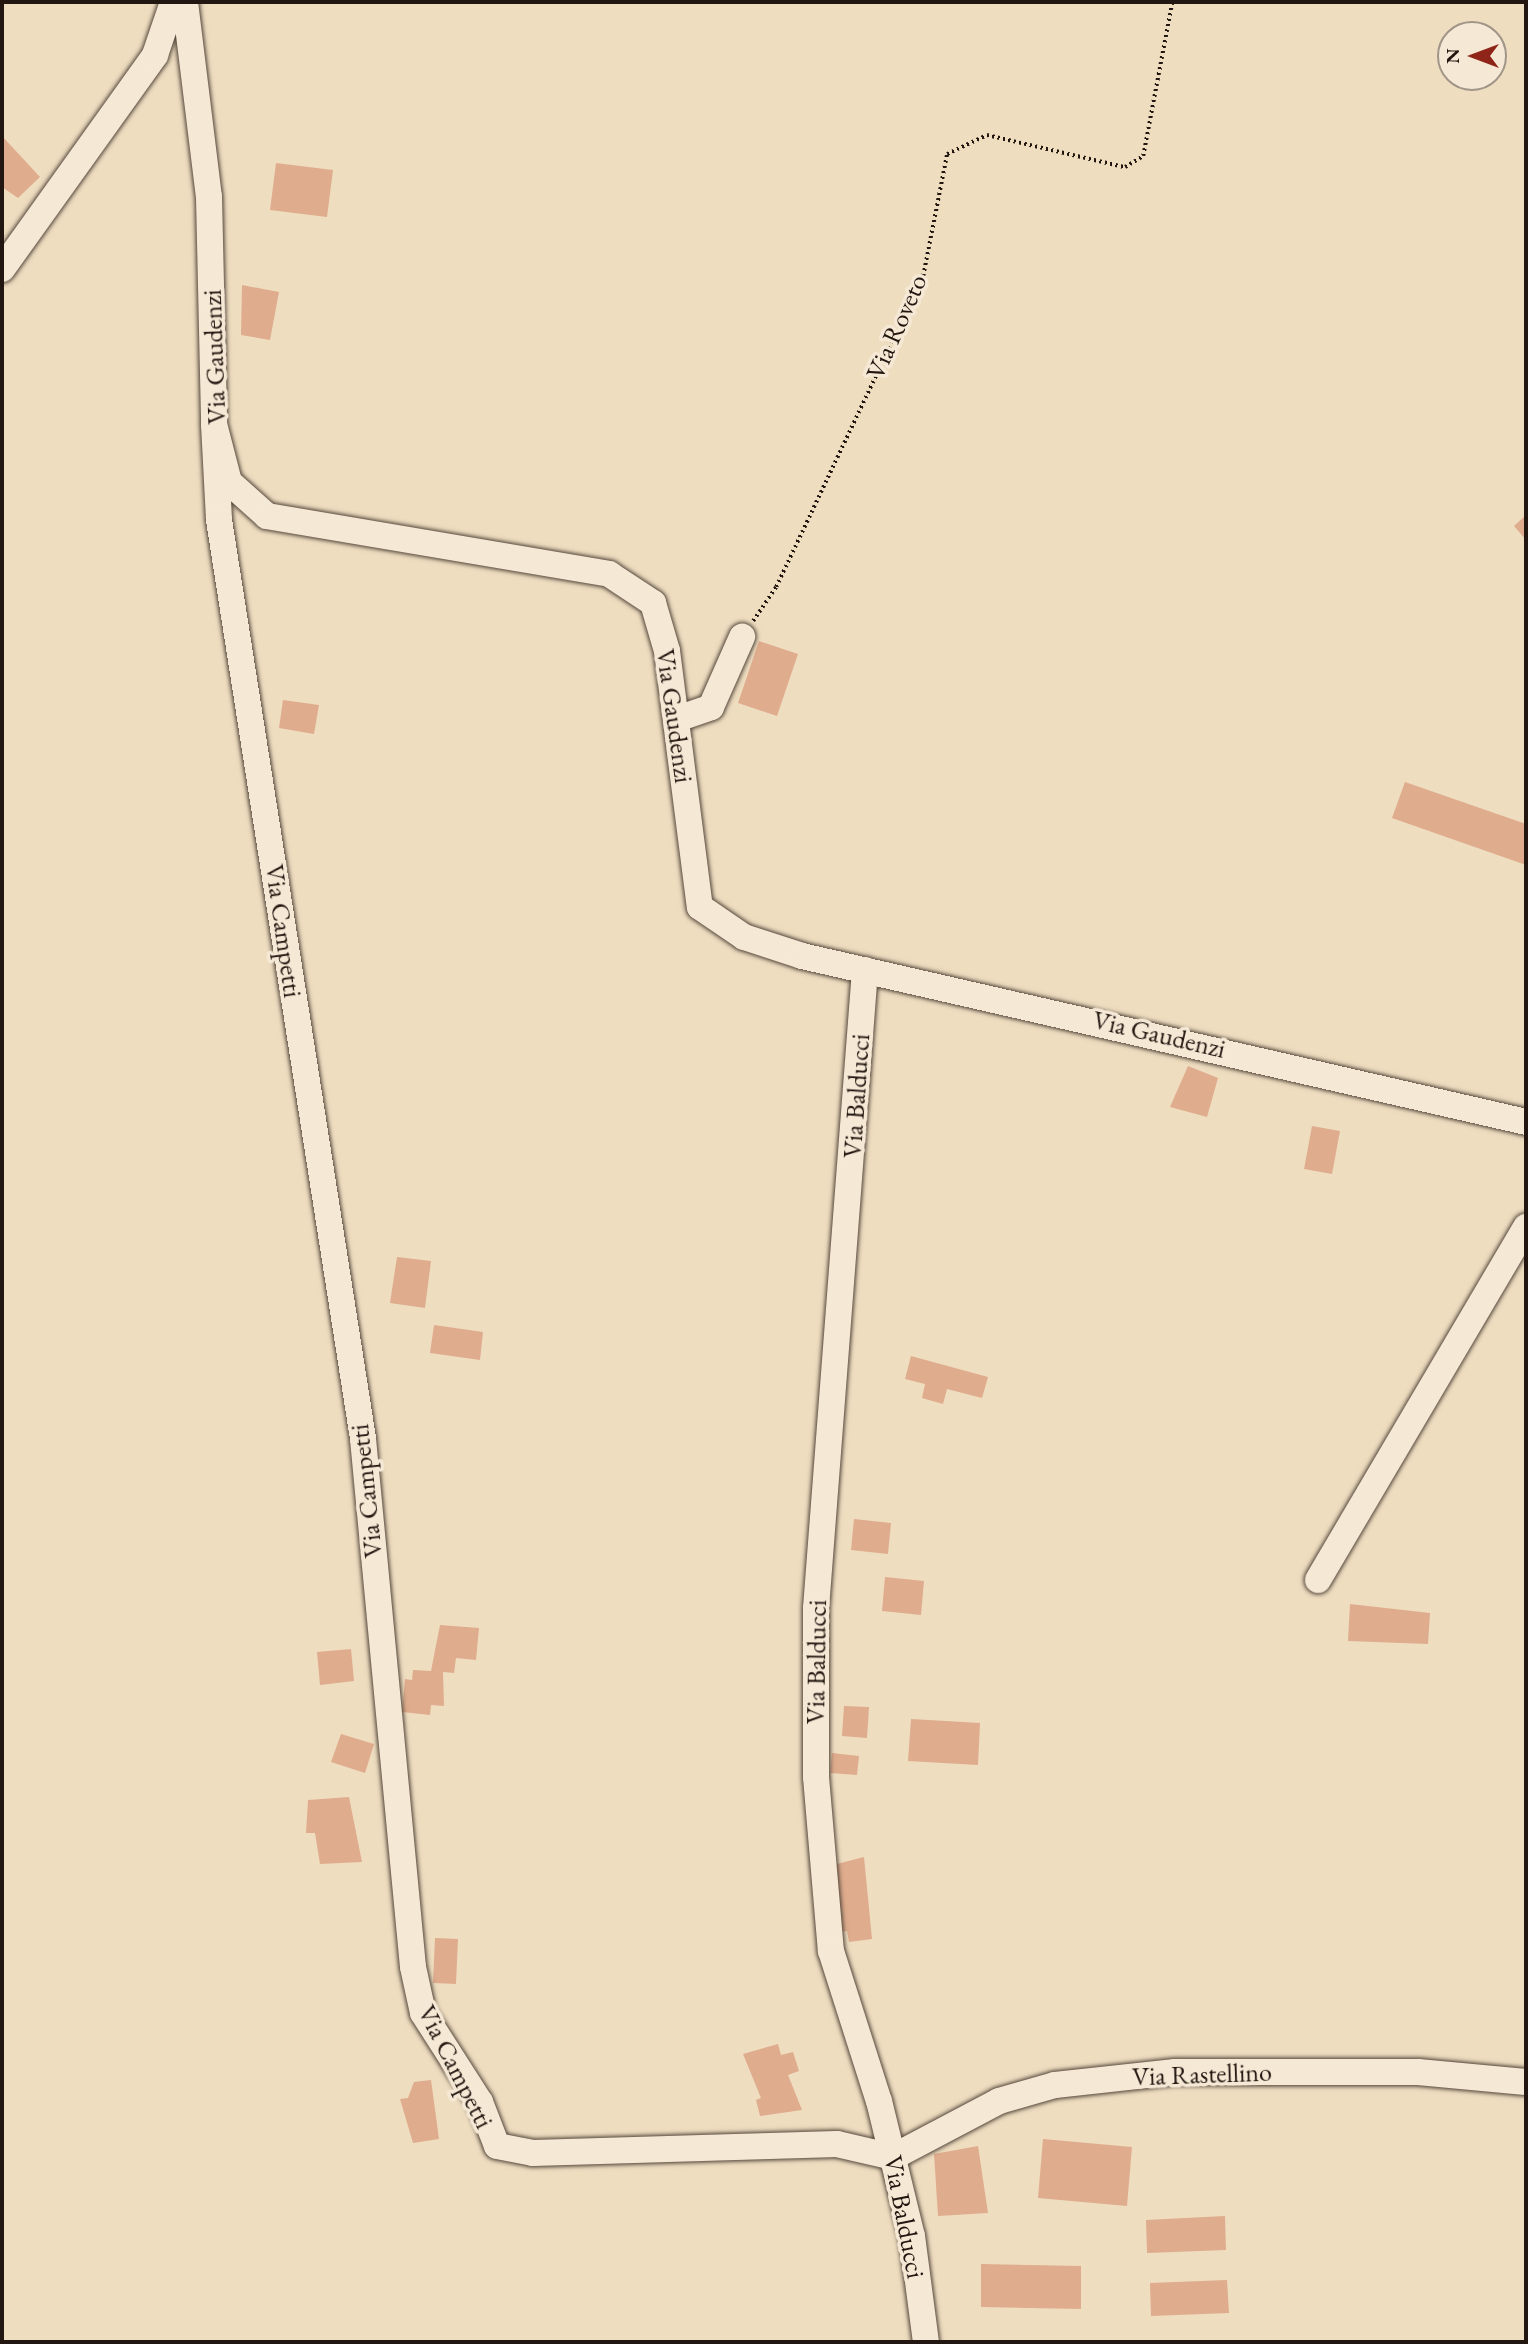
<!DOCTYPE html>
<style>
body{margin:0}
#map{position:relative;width:1528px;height:2344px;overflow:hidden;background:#efddc0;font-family:"EB Garamond",serif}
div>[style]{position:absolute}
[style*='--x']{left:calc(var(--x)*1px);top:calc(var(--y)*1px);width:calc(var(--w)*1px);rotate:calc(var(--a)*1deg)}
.building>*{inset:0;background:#dfac8d}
.path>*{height:3.5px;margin-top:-1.75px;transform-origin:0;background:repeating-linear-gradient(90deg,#221610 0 2px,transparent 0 5.5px)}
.roads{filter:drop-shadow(0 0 2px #55483c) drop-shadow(0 0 2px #55483c)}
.minor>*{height:26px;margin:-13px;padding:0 13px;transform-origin:13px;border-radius:13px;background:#f5e9d6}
span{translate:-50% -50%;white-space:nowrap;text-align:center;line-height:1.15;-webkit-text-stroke:7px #f5e9d6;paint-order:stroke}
.street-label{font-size:26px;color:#221610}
.frame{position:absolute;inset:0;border:4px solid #221610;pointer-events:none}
.north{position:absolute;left:1437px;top:21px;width:70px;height:70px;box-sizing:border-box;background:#f5e9d6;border:2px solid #a19587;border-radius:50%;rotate:270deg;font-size:19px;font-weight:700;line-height:28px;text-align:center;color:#221610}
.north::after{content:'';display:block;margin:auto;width:24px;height:32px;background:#8f2418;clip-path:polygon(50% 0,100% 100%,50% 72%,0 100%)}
</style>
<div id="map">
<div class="building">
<i style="clip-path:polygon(2px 136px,40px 177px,18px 198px,2px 187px)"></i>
<i style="clip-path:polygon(276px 163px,333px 170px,327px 217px,270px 210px)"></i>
<i style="clip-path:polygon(242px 285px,279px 292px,270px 340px,241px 335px)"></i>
<i style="clip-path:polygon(1526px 515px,1526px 540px,1514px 526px)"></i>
<i style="clip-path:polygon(759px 641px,798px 654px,777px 716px,738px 703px)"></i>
<i style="clip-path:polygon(283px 700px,319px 705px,314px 734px,279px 728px)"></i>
<i style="clip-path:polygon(1405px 782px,1526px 824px,1526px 865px,1392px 818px)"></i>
<i style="clip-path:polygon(1188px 1066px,1218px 1078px,1207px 1117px,1170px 1107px)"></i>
<i style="clip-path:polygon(1312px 1126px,1340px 1131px,1332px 1174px,1304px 1169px)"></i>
<i style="clip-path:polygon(397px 1257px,431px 1261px,425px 1308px,390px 1303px)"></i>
<i style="clip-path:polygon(434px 1325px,483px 1332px,480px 1360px,430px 1353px)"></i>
<i style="clip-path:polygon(911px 1356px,988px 1377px,982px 1398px,947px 1389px,943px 1404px,922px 1398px,925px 1384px,905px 1379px)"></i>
<i style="clip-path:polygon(854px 1519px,891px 1523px,888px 1554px,851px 1550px)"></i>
<i style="clip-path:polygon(885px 1577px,924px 1581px,921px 1615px,882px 1611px)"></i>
<i style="clip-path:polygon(1350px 1604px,1430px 1613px,1428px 1644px,1348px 1641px)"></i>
<i style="clip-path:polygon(440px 1625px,479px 1628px,476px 1660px,456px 1658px,454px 1673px,443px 1672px,444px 1706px,431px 1705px,430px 1715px,402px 1712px,405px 1679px,412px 1680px,413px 1670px,431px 1671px)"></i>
<i style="clip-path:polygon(351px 1649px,354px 1681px,320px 1685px,317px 1652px)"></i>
<i style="clip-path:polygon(844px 1706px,869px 1707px,867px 1738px,842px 1736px)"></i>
<i style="clip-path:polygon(911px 1719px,980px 1723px,978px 1765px,908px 1761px)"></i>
<i style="clip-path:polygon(341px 1734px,374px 1744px,365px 1773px,331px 1762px)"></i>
<i style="clip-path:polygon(832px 1753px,859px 1756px,857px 1775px,830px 1773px)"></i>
<i style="clip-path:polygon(349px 1797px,362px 1862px,320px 1864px,315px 1833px,306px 1833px,308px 1800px)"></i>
<i style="clip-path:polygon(864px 1857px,872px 1939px,849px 1942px,847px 1931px,840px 1932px,833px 1865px)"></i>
<i style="clip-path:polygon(435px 1938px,458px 1939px,456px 1984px,433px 1983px)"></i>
<i style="clip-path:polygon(778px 2044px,781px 2055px,793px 2052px,799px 2071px,788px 2075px,802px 2110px,760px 2116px,756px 2100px,761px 2098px,743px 2054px)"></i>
<i style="clip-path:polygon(431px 2080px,439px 2139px,413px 2143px,400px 2099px,408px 2098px,414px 2082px)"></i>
<i style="clip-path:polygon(1043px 2139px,1132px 2147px,1127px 2206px,1038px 2198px)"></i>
<i style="clip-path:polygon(978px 2146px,988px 2213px,938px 2216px,934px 2154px)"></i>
<i style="clip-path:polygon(1225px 2216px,1226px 2250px,1147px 2253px,1146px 2220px)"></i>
<i style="clip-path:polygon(981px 2264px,1081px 2266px,1081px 2309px,981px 2307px)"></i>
<i style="clip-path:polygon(1227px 2280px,1229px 2313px,1151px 2316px,1150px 2283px)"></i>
</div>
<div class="path">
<i style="--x:753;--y:621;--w:41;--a:-55.9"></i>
<i style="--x:776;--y:587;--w:344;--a:-64.7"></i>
<i style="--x:923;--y:276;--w:124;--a:-78.9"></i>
<i style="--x:947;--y:154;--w:44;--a:-25.4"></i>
<i style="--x:987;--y:135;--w:142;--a:13.1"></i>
<i style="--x:1125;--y:167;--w:21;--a:-31"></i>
<i style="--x:1143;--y:156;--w:157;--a:-79.3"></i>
</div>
<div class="roads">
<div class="minor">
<i style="--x:185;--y:2;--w:196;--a:83"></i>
<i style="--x:209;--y:197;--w:227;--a:88.7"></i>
<i style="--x:214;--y:424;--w:60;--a:75.5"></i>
<i style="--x:229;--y:482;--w:51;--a:41.8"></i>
<i style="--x:267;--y:516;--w:347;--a:9.6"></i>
<i style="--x:609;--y:574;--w:53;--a:33.4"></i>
<i style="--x:653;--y:603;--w:50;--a:73.7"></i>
<i style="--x:667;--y:651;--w:258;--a:82.7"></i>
<i style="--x:700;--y:907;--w:53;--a:34.3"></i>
<i style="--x:744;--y:937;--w:61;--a:18.1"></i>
<i style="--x:802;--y:956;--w:743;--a:12.91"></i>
<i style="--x:2;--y:269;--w:263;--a:-54.4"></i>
<i style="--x:155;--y:55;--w:56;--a:-71.2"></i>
<i style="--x:214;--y:424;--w:96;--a:87"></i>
<i style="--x:219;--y:520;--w:930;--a:81.09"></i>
<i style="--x:363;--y:1439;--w:530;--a:84.59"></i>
<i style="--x:413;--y:1967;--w:47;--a:77.7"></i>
<i style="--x:423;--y:2013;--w:106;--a:57.4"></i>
<i style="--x:480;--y:2102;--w:47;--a:68.9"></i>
<i style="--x:497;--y:2146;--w:37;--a:11"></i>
<i style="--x:533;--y:2153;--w:304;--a:-1.7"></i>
<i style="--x:837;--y:2144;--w:57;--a:13.1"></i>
<i style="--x:893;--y:2157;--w:120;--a:-27.8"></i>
<i style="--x:999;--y:2101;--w:58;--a:-15.9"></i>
<i style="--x:1055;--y:2085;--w:121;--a:-6.2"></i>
<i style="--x:1175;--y:2072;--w:243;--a:0"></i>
<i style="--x:1418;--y:2072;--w:108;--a:5.3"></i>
<i style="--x:677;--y:719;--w:36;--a:-19"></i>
<i style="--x:711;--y:707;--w:77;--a:-66.1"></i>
<i style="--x:865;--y:970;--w:640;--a:94.39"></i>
<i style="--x:816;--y:1608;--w:169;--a:90"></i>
<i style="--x:816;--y:1777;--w:175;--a:85.1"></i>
<i style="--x:831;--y:1951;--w:157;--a:72.3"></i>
<i style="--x:879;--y:2101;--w:139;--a:76.3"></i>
<i style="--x:912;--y:2236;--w:107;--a:82.5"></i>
<i style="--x:1318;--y:1580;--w:410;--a:-59.5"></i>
</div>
</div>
<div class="street-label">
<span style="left:897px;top:327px;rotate:-66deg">Via Roveto</span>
<span style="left:215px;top:357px;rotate:-92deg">Via Gaudenzi</span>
<span style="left:674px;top:716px;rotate:82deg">Via Gaudenzi</span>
<span style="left:283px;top:931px;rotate:82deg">Via Campetti</span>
<span style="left:1159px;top:1035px;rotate:13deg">Via Gaudenzi</span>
<span style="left:857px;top:1096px;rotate:-86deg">Via Balducci</span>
<span style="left:367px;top:1491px;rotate:-96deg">Via Campetti</span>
<span style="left:817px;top:1662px;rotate:-89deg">Via Balducci</span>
<span style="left:455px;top:2067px;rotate:63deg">Via Campetti</span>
<span style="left:1202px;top:2075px;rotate:-2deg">Via Rastellino</span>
<span style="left:904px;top:2217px;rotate:79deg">Via Balducci</span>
</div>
<div class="frame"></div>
<div class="north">N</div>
</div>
